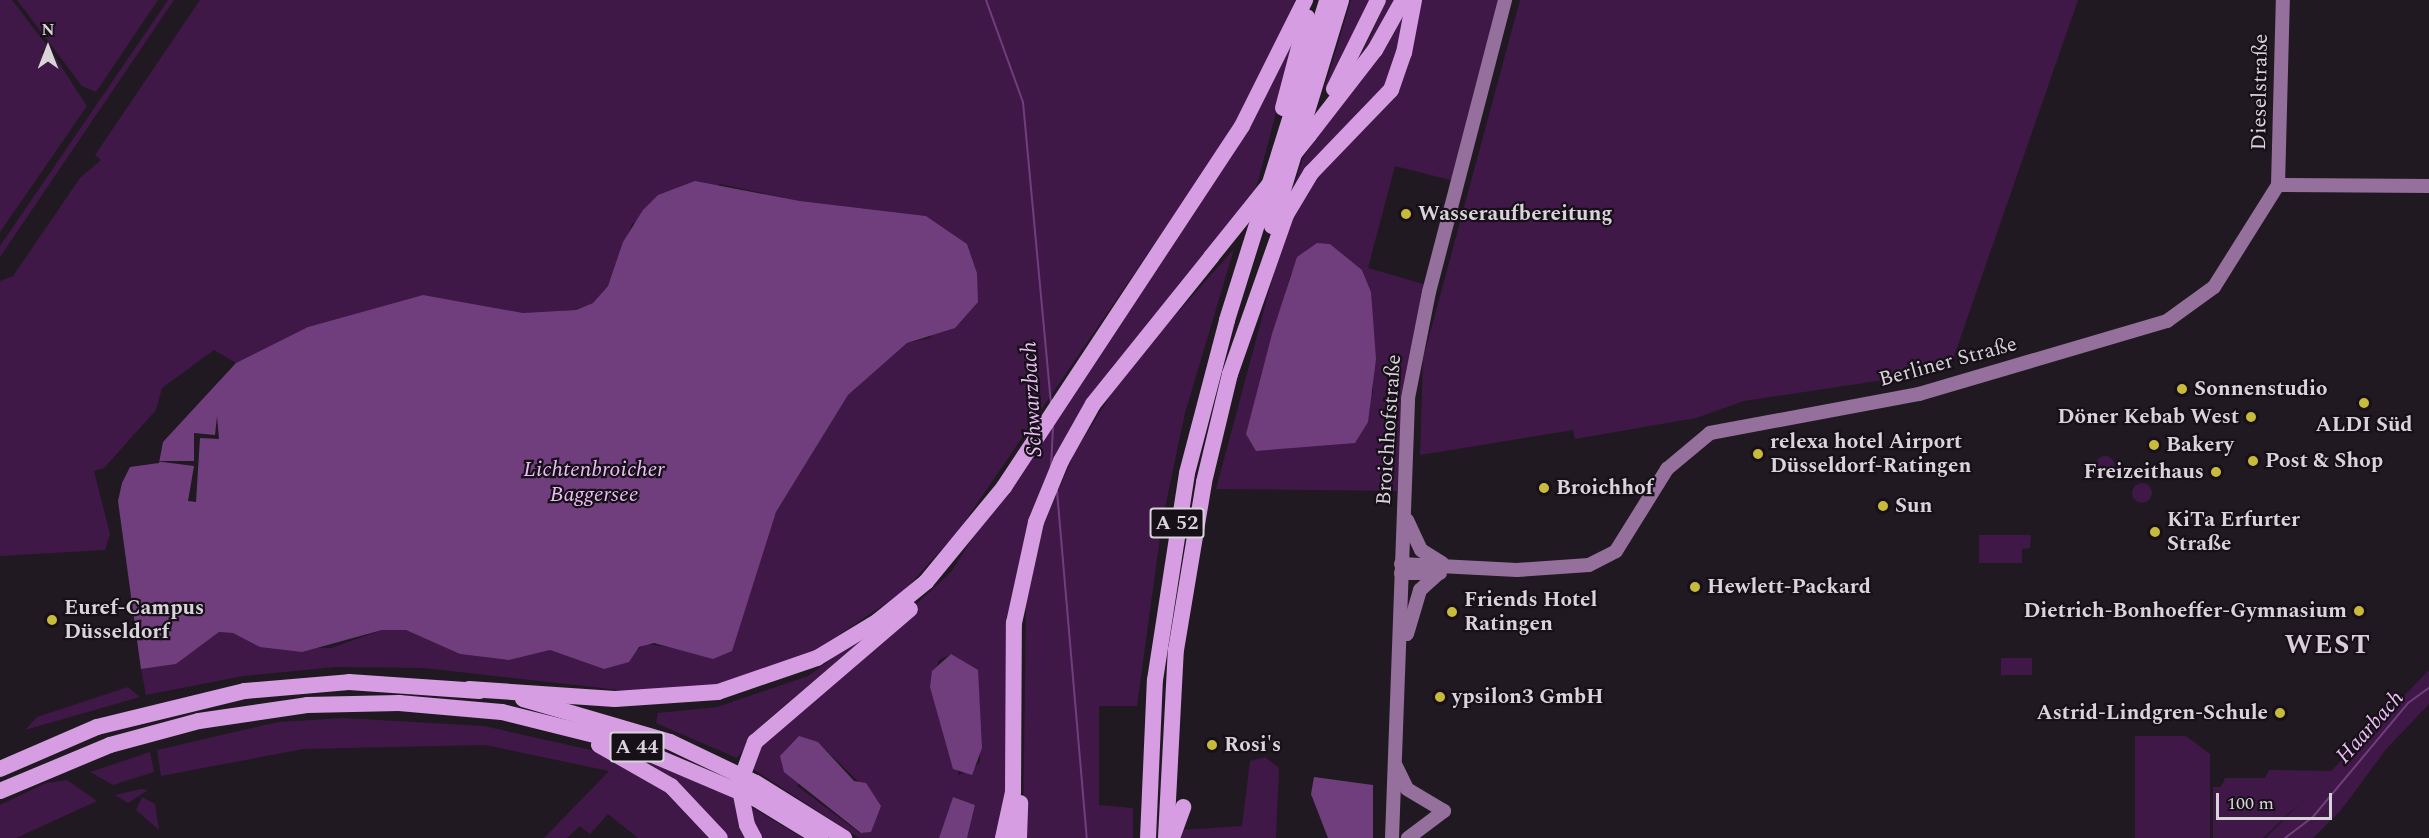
<!DOCTYPE html>
<meta charset="utf-8">
<style>
body{margin:0}
#map{position:relative;width:2429px;height:838px;overflow:hidden;background:#211922;font-family:Spectral,serif}
div>[style]{position:absolute}
[style*='--x']{left:calc(var(--x)*1px);top:calc(var(--y)*1px);width:calc(var(--w)*1px);rotate:calc(var(--a)*1deg)}
.green>*{inset:0;background:#3f1847}
.round{border-radius:50%}
.water>*{inset:0;background:#713e7d}
.pier>*{inset:0;background:#211922}
.stream>*{height:2px;margin:-1px;padding:0 1px;transform-origin:1px;border-radius:1px;background:#713e7d}
.secondary>*{height:14px;margin:-7px;padding:0 7px;transform-origin:7px;border-radius:7px;background:#95709d}
.highway>*{height:16px;margin:-8px;padding:0 8px;transform-origin:8px;border-radius:8px;background:#d69de3}
.highway-bridge>*{height:16px;margin:-8px;padding:0 8px;transform-origin:8px;border-radius:8px;background:#d69de3}
.dots>*{width:16px;height:16px;translate:-50% -50%;box-sizing:border-box;border:3px solid #171019;border-radius:50%}
span{translate:-50% -50%;white-space:nowrap;text-align:center;line-height:1.15;-webkit-text-stroke:4.5px #171019;paint-order:stroke}
.shield-label span{padding:2px 4px;background:#171019;border:2px solid;border-radius:4px;-webkit-text-stroke-width:0}
.shield-label{font-size:20px;color:#d9d4da;font-weight:700}
.street-label{font-size:21px;color:#d9d4da}
.poi-label{font-size:21px;color:#d9d4da;font-weight:700}
.left{translate:0 -50%;text-align:left}
.right{translate:-100% -50%;text-align:right}
.water-label{font-size:22px;color:#ebbff5;font-style:italic}
.district-label{font-size:27px;color:#d8cdda;font-weight:700;letter-spacing:1.5px}
.north{position:absolute;left:18px;top:18px;width:60px;height:60px;-webkit-text-stroke:4px #171019;paint-order:stroke;rotate:0deg;font-size:16px;font-weight:700;line-height:24px;text-align:center;color:#d9d4da}
.north::after{content:'';display:block;margin:auto;width:21px;height:27px;background:#d9d4da;clip-path:polygon(50% 0,100% 100%,50% 72%,0 100%)}
.scale{position:absolute;left:2216px;top:793px;width:116px;height:27px;box-sizing:border-box;border:3px solid #d9d4da;border-top:0;padding-left:8px;font-size:18px;line-height:21px;white-space:nowrap;color:#d9d4da;-webkit-text-stroke:4px #171019;paint-order:stroke}
</style>
<div id="map">
<div class="green">
<i style="clip-path:polygon(0 0,12px 0,48px 47px,41px 52px,48px 61px,55px 57px,87px 106px,0 232px)"></i>
<i style="clip-path:polygon(17px 0,158px 0,96px 92px,82px 86px)"></i>
<i style="clip-path:polygon(168px 0,174px 0,0 257px,0 246px)"></i>
<i style="clip-path:polygon(200px 0,1295px 0,1262px 77px,1211px 161px,959px 530px,904px 591px,812px 653px,714px 685px,638px 692px,424px 668px,335px 667px,243px 676px,146px 695px,141px 669px,176px 664px,219px 632px,233px 633px,260px 647px,331px 648px,382px 630px,406px 630px,460px 654px,509px 660px,550px 650px,604px 669px,647px 644px,682px 649px,755px 572px,776px 512px,848px 395px,907px 343px,930px 338px,977px 273px,967px 244px,926px 216px,800px 201px,720px 184px,632px 224px,608px 286px,593px 303px,575px 310px,523px 313px,423px 295px,308px 327px,236px 363px,214px 350px,162px 388px,156px 410px,104px 468px,94px 471px,110px 534px,105px 550px,0 556px,0 281px,13px 276px,80px 178px,101px 160px,95px 155px)"></i>
<i style="clip-path:polygon(1351px 0,1372px 0,1324px 91px)"></i>
<i style="clip-path:polygon(1386px 0,1401px 0,1355px 66px,1373px 31px)"></i>
<i style="clip-path:polygon(1409px 0,1397px 70px,1291px 198px,1303px 158px)"></i>
<i style="clip-path:polygon(evenodd,1419px 0,1498px 0,1454px 181px,1395px 166px,1368px 268px,1427px 285px,1404px 388px,1397px 491px,1216px 489px,1283px 239px,1316px 176px,1378px 115px,1419px 0,1330px 244px,1362px 270px,1371px 292px,1373px 393px,1246px 434px,1291px 273px,1330px 244px)"></i>
<i style="clip-path:polygon(1520px 0,2078px 0,1952px 362px,1890px 379px,1744px 401px,1696px 418px,1575px 439px,1573px 430px,1420px 455px,1423px 359px)"></i>
<i style="clip-path:polygon(evenodd,1297px 34px,1256px 188px,1115px 364px,1030px 518px,1012px 595px,1007px 799px,997px 838px,967px 838px,975px 805px,953px 797px,939px 838px,859px 838px,753px 769px,753px 755px,951px 572px,1297px 34px,951px 654px,979px 695px,980px 763px,959px 775px,930px 687px,939px 660px,951px 654px,1297px 34px,818px 742px,879px 802px,871px 832px,860px 833px,797px 786px,818px 742px)"></i>
<i style="clip-path:polygon(1234px 249px,1185px 413px,1162px 522px,1137px 706px,1099px 706px,1099px 805px,1133px 808px,1133px 838px,1023px 838px,1026px 604px,1044px 524px,1074px 454px,1125px 372px)"></i>
<i class="round" style="left:2095px;top:456px;width:20px;height:20px"></i>
<i class="round" style="left:2132px;top:483px;width:20px;height:20px"></i>
<i style="clip-path:polygon(1979px 535px,2031px 535px,2030px 548px,2022px 549px,2022px 563px,1979px 563px)"></i>
<i style="clip-path:polygon(881px 624px,765px 722px,737px 758px,656px 723px,658px 713px,717px 707px,808px 676px)"></i>
<i style="clip-path:polygon(2001px 658px,2032px 658px,2032px 675px,2001px 675px)"></i>
<i style="clip-path:polygon(2429px 670px,2429px 704px,2387px 748px,2341px 810px,2313px 838px,2266px 838px)"></i>
<i style="clip-path:polygon(128px 687px,140px 697px,25px 730px,37px 717px)"></i>
<i style="clip-path:polygon(343px 718px,484px 726px,591px 750px,664px 791px,709px 838px,638px 838px,608px 814px,590px 834px,580px 826px,567px 838px,544px 838px,609px 771px,485px 745px,303px 749px,161px 776px,157px 750px,278px 722px)"></i>
<i style="clip-path:polygon(2135px 736px,2186px 736px,2210px 754px,2210px 838px,2135px 838px)"></i>
<i style="clip-path:polygon(150px 752px,154px 772px,113px 785px,90px 772px)"></i>
<i style="clip-path:polygon(632px 753px,732px 795px,748px 838px,726px 838px)"></i>
<i style="clip-path:polygon(1265px 757px,1279px 768px,1276px 838px,1181px 838px,1181px 830px,1242px 826px,1250px 761px)"></i>
<i style="clip-path:polygon(2269px 770px,2334px 771px,2263px 838px,2213px 838px,2213px 787px,2221px 787px,2225px 778px,2265px 778px)"></i>
<i style="clip-path:polygon(67px 780px,97px 801px,16px 838px,0 838px,0 805px,46px 783px)"></i>
<i style="clip-path:polygon(141px 789px,148px 790px,128px 803px,115px 795px)"></i>
<i style="clip-path:polygon(142px 797px,155px 804px,159px 830px,136px 810px)"></i>
<i style="clip-path:polygon(746px 804px,803px 838px,761px 838px)"></i>
</div>
<div class="water">
<i style="clip-path:polygon(695px 181px,800px 201px,926px 216px,967px 244px,977px 273px,978px 302px,955px 328px,907px 343px,848px 395px,776px 512px,732px 651px,713px 659px,654px 643px,639px 647px,629px 662px,604px 669px,550px 650px,509px 660px,460px 654px,406px 630px,382px 630px,302px 652px,260px 647px,233px 633px,219px 632px,176px 664px,141px 669px,118px 501px,122px 483px,130px 467px,159px 463px,163px 442px,236px 363px,308px 327px,423px 295px,523px 313px,576px 310px,593px 303px,608px 286px,623px 242px,643px 210px,658px 195px)"></i>
<i style="clip-path:polygon(1317px 243px,1330px 244px,1362px 270px,1371px 292px,1376px 359px,1368px 422px,1355px 443px,1256px 451px,1246px 434px,1272px 334px,1297px 257px)"></i>
<i style="clip-path:polygon(951px 654px,978px 670px,982px 748px,972px 775px,953px 769px,930px 687px,932px 671px)"></i>
<i style="clip-path:polygon(799px 736px,818px 742px,854px 781px,866px 783px,881px 806px,871px 832px,861px 833px,784px 772px,780px 756px)"></i>
<i style="clip-path:polygon(1314px 777px,1373px 785px,1373px 838px,1328px 838px,1311px 794px)"></i>
<i style="clip-path:polygon(953px 797px,975px 805px,967px 838px,939px 838px)"></i>
</div>
<div class="pier">
<i style="clip-path:polygon(217px 416px,219px 439px,200px 438px,196px 502px,188px 501px,194px 466px,155px 461px,194px 461px,194px 433px,215px 435px)"></i>
</div>
<div class="stream">
<i style="--x:986;--y:0;--w:109;--a:70.1"></i>
<i style="--x:1023;--y:102;--w:302;--a:84.7"></i>
<i style="--x:1051;--y:468;--w:41;--a:-87.2"></i>
<i style="--x:1057;--y:491;--w:348;--a:85.1"></i>
<i style="--x:2285;--y:838;--w:34;--a:-37"></i>
<i style="--x:2312;--y:818;--w:150;--a:-50.1"></i>
<i style="--x:2408;--y:703;--w:26;--a:-36"></i>
</div>
<div class="secondary">
<i style="--x:2278;--y:185;--w:185;--a:-88.5"></i>
<i style="--x:1407;--y:520;--w:33;--a:65"></i>
<i style="--x:1421;--y:550;--w:25;--a:32"></i>
<i style="--x:1401;--y:564;--w:116;--a:3"></i>
<i style="--x:1517;--y:570;--w:72;--a:-4"></i>
<i style="--x:1589;--y:565;--w:30;--a:-27"></i>
<i style="--x:1616;--y:551;--w:97;--a:-58.1"></i>
<i style="--x:1667;--y:469;--w:56;--a:-39.9"></i>
<i style="--x:1710;--y:433;--w:213;--a:-10.6"></i>
<i style="--x:1919;--y:394;--w:259;--a:-16.4"></i>
<i style="--x:2167;--y:321;--w:58;--a:-35.9"></i>
<i style="--x:2214;--y:287;--w:120;--a:-57.9"></i>
<i style="--x:2278;--y:185;--w:151;--a:0.4"></i>
<i style="--x:1401;--y:573;--w:39;--a:0"></i>
<i style="--x:1407;--y:634;--w:46;--a:-73.5"></i>
<i style="--x:1420;--y:590;--w:25;--a:-42"></i>
<i style="--x:1396;--y:766;--w:25;--a:64"></i>
<i style="--x:1407;--y:789;--w:43;--a:30.7"></i>
<i style="--x:1392;--y:838;--w:440;--a:-87.9"></i>
<i style="--x:1408;--y:398;--w:108;--a:-78.8"></i>
<i style="--x:1429;--y:292;--w:302;--a:-75.4"></i>
<i style="--x:1408;--y:838;--w:45;--a:-36.9"></i>
</div>
<div class="highway">
<i style="--x:1334;--y:89;--w:99;--a:-63.7"></i>
<i style="--x:1283;--y:108;--w:94;--a:-75.2"></i>
<i style="--x:1309;--y:135;--w:108;--a:-52.2"></i>
<i style="--x:1375;--y:50;--w:57;--a:-60.8"></i>
<i style="--x:1272;--y:226;--w:236;--a:-73"></i>
<i style="--x:469;--y:689;--w:146;--a:3.9"></i>
<i style="--x:615;--y:699;--w:103;--a:-3.9"></i>
<i style="--x:718;--y:692;--w:105;--a:-19"></i>
<i style="--x:817;--y:658;--w:71;--a:-31.2"></i>
<i style="--x:878;--y:621;--w:62;--a:-39.1"></i>
<i style="--x:926;--y:582;--w:123;--a:-50.6"></i>
<i style="--x:1004;--y:487;--w:432;--a:-56.6"></i>
<i style="--x:1242;--y:126;--w:141;--a:-63.4"></i>
<i style="--x:523;--y:699;--w:153;--a:16.3"></i>
<i style="--x:670;--y:742;--w:95;--a:25.5"></i>
<i style="--x:756;--y:783;--w:104;--a:32"></i>
<i style="--x:755;--y:742;--w:204;--a:-40.6"></i>
<i style="--x:599;--y:745;--w:83;--a:29.7"></i>
<i style="--x:671;--y:786;--w:71;--a:46.7"></i>
<i style="--x:0;--y:769;--w:106;--a:-23.4"></i>
<i style="--x:97;--y:727;--w:152;--a:-13.7"></i>
<i style="--x:245;--y:691;--w:104;--a:-4.9"></i>
<i style="--x:349;--y:682;--w:131;--a:3.9"></i>
<i style="--x:0;--y:791;--w:119;--a:-22.7"></i>
<i style="--x:110;--y:745;--w:92;--a:-15.1"></i>
<i style="--x:199;--y:721;--w:109;--a:-8.4"></i>
<i style="--x:307;--y:705;--w:92;--a:-1.2"></i>
<i style="--x:399;--y:703;--w:103;--a:5"></i>
<i style="--x:502;--y:712;--w:124;--a:14"></i>
<i style="--x:622;--y:742;--w:146;--a:23"></i>
<i style="--x:756;--y:799;--w:75;--a:31.4"></i>
<i style="--x:747;--y:825;--w:15;--a:62"></i>
<i style="--x:1003;--y:838;--w:47;--a:-77.7"></i>
<i style="--x:1013;--y:792;--w:169;--a:-89.7"></i>
<i style="--x:1014;--y:623;--w:103;--a:-77.7"></i>
<i style="--x:1036;--y:522;--w:66;--a:-67.7"></i>
<i style="--x:1061;--y:461;--w:65;--a:-60.7"></i>
<i style="--x:1093;--y:404;--w:189;--a:-51.2"></i>
<i style="--x:1019;--y:838;--w:35;--a:-88"></i>
<i style="--x:1148;--y:838;--w:158;--a:-87.5"></i>
<i style="--x:1155;--y:680;--w:209;--a:-81.2"></i>
<i style="--x:1187;--y:473;--w:158;--a:-75.3"></i>
<i style="--x:1227;--y:320;--w:335;--a:-72.6"></i>
<i style="--x:1166;--y:838;--w:188;--a:-87"></i>
<i style="--x:1176;--y:650;--w:170;--a:-80.5"></i>
<i style="--x:1204;--y:482;--w:111;--a:-76.5"></i>
<i style="--x:1230;--y:374;--w:169;--a:-70.6"></i>
<i style="--x:1286;--y:215;--w:49;--a:-59.2"></i>
<i style="--x:1311;--y:173;--w:115;--a:-46.1"></i>
<i style="--x:1391;--y:90;--w:39;--a:-71"></i>
<i style="--x:1404;--y:53;--w:54;--a:-79.3"></i>
<i style="--x:1172;--y:838;--w:33;--a:-70"></i>
</div>
<div class="highway-bridge">
<i style="--x:1211;--y:257;--w:156;--a:-51.2"></i>
<i style="--x:747;--y:825;--w:41;--a:-101.3"></i>
<i style="--x:739;--y:785;--w:46;--a:-69.6"></i>
</div>
<div class="dots">
<i style="left:1406px;top:214px;background:#c8bb3b"></i>
<i style="left:2182px;top:389px;background:#c8bb3b"></i>
<i style="left:2364px;top:403px;background:#c8bb3b"></i>
<i style="left:2251px;top:417px;background:#c8bb3b"></i>
<i style="left:2154px;top:445px;background:#c8bb3b"></i>
<i style="left:1758px;top:454px;background:#c8bb3b"></i>
<i style="left:2253px;top:461px;background:#c8bb3b"></i>
<i style="left:2216px;top:472px;background:#c8bb3b"></i>
<i style="left:1544px;top:488px;background:#c8bb3b"></i>
<i style="left:1883px;top:506px;background:#c8bb3b"></i>
<i style="left:2155px;top:532px;background:#c8bb3b"></i>
<i style="left:1695px;top:587px;background:#c8bb3b"></i>
<i style="left:2359px;top:611px;background:#c8bb3b"></i>
<i style="left:1452px;top:612px;background:#c8bb3b"></i>
<i style="left:52px;top:620px;background:#c8bb3b"></i>
<i style="left:1440px;top:697px;background:#c8bb3b"></i>
<i style="left:2280px;top:713px;background:#c8bb3b"></i>
<i style="left:1212px;top:745px;background:#c8bb3b"></i>
</div>
<div class="shield-label">
<span style="left:1177px;top:523px">A 52</span>
<span style="left:637px;top:747px">A 44</span>
</div>
<div class="street-label">
<span style="left:2260px;top:92px;rotate:-89deg">Dieselstraße</span>
<span style="left:1948px;top:362px;rotate:-15deg">Berliner Straße</span>
<span style="left:1389px;top:430px;rotate:-86deg">Broichhofstraße</span>
</div>
<div class="poi-label">
<span class="left" style="left:1418px;top:214px">Wasseraufbereitung</span>
<span class="left" style="left:2194px;top:389px">Sonnenstudio</span>
<span class="right" style="left:2239px;top:417px">Döner Kebab West</span>
<span style="left:2364px;top:425px">ALDI Süd</span>
<span class="left" style="left:1770px;top:454px">relexa hotel Airport<br>Düsseldorf-Ratingen</span>
<span class="left" style="left:2166px;top:445px">Bakery</span>
<span class="left" style="left:2265px;top:461px">Post &amp; Shop</span>
<span class="right" style="left:2204px;top:472px">Freizeithaus</span>
<span class="left" style="left:1556px;top:488px">Broichhof</span>
<span class="left" style="left:1895px;top:506px">Sun</span>
<span class="left" style="left:2167px;top:532px">KiTa Erfurter<br>Straße</span>
<span class="left" style="left:1707px;top:587px">Hewlett-Packard</span>
<span class="left" style="left:1464px;top:612px">Friends Hotel<br>Ratingen</span>
<span class="left" style="left:64px;top:620px">Euref-Campus<br>Düsseldorf</span>
<span class="right" style="left:2347px;top:611px">Dietrich-Bonhoeffer-Gymnasium</span>
<span class="left" style="left:1452px;top:697px">ypsilon3 GmbH</span>
<span class="right" style="left:2268px;top:713px">Astrid-Lindgren-Schule</span>
<span class="left" style="left:1224px;top:745px">Rosi's</span>
</div>
<div class="water-label">
<span style="left:1032px;top:399px;rotate:-93deg">Schwarzbach</span>
<span style="left:594px;top:482px">Lichtenbroicher<br>Baggersee</span>
<span style="left:2370px;top:727px;rotate:-48deg">Haarbach</span>
</div>
<div class="district-label">
<span style="left:2328px;top:646px">WEST</span>
</div>
<div class="north">N</div>
<div class="scale">100 m</div>
</div>
